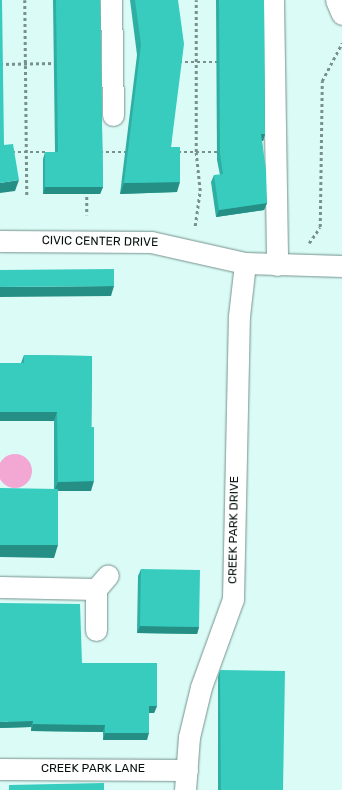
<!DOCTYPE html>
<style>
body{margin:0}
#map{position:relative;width:342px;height:790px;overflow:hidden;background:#dbfbf6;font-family:Rubik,sans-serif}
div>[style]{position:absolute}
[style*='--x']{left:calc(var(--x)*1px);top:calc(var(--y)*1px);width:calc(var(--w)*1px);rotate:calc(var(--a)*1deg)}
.green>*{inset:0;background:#f2a8d3}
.round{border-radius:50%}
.path>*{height:2.5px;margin-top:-1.25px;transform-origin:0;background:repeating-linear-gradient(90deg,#7a908c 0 3px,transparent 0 6px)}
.roads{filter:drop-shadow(0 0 1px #75928d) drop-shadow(0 0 1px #75928d)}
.minor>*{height:21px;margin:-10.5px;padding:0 10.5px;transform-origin:10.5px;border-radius:10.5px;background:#fff}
.wall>*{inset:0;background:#2fafa3}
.shaded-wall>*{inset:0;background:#268f85}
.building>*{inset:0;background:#37ccbe}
span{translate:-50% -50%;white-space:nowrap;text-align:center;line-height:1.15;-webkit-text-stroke:4px #fff;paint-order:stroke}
.street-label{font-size:12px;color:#06110f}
</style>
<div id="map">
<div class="green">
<i class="round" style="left:-2px;top:454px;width:34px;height:34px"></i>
</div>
<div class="path">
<i style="--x:25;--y:0;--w:195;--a:89.4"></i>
<i style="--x:179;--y:62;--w:41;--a:0"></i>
<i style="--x:0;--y:64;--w:56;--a:-1"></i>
<i style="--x:12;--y:152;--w:35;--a:0"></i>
<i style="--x:100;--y:152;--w:27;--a:0"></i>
<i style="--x:178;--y:152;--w:41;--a:0"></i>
<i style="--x:87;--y:191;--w:24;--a:90"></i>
<i style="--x:195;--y:226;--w:35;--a:-82"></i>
<i style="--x:200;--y:191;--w:39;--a:-96"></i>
<i style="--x:196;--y:152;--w:152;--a:-90"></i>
<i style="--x:309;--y:243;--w:19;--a:-55"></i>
<i style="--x:320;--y:227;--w:146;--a:-89.2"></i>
<i style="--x:322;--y:81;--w:43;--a:-62.2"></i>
</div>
<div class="roads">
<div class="minor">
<i style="--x:111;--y:0;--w:115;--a:89"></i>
<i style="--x:273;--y:0;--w:265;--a:89.1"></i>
<i style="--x:336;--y:0;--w:15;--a:67"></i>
<i style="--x:0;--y:241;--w:151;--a:0.4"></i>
<i style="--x:151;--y:242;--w:96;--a:12.6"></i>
<i style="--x:245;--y:263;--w:97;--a:1.8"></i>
<i style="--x:0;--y:587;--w:96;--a:1.2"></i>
<i style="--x:96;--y:589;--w:41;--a:90"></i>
<i style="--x:96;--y:589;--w:18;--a:-49"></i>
<i style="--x:0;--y:769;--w:187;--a:0.3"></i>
<i style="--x:185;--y:790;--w:53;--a:-85.7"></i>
<i style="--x:189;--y:737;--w:51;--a:-76.5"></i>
<i style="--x:201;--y:687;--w:94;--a:-70"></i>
<i style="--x:233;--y:599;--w:283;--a:-88.8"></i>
<i style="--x:239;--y:316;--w:53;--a:-83.5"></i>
</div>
</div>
<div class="wall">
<i style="clip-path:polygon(53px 0,100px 0,103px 187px,100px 194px,43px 194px,43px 159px,45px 152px,55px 152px)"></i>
<i style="clip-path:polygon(130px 0,178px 0,171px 147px,177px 192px,120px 194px,137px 55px)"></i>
<i style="clip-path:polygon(216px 0,264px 0,265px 134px,263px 141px,262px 141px,267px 203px,264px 210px,216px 217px,211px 182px,214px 175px,220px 175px,217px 160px)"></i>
<i style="clip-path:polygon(24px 355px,92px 356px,91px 491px,58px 491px,54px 558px,54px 421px,21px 363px)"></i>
<i style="clip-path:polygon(141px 569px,199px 627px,197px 634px,137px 633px,138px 576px)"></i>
<i style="clip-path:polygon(82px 663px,157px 706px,154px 713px,149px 713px,147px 740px,103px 740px,103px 732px,31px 731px,31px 727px,0 728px)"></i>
<i style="clip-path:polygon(220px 670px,283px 790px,218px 790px,218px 677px)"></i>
</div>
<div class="shaded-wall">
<i style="clip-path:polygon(261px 134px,265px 134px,263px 141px,259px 141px)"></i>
<i style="clip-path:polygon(19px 180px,15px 191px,0 193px,0 183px)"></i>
<i style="clip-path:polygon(180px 182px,177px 192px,120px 194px,124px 183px)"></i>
<i style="clip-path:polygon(45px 187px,103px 187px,100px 194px,43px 194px)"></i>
<i style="clip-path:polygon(267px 203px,264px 210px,216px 217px,219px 210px)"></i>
<i style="clip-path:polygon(114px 286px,111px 296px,0 297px,0 287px)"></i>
<i style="clip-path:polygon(0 412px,57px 412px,54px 421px,0 421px)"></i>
<i style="clip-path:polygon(94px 481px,91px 491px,54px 491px,58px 482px)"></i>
<i style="clip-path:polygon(0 545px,58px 545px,54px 558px,0 557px)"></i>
<i style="clip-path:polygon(140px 626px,199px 627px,197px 634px,137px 633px)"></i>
<i style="clip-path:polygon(149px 706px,157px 706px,154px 713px,147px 713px)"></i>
<i style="clip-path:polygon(33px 721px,31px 727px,0 728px,0 722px)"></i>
<i style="clip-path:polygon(33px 724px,105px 725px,103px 732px,31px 731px)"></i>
<i style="clip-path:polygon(105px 733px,149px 733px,147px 740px,103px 740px)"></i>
</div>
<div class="building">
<i style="clip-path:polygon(0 0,2px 0,4px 145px,13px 144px,19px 180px,0 183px)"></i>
<i style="clip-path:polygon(56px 0,100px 0,103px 187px,45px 187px,45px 152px,58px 152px)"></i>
<i style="clip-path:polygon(135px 0,178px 0,184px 44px,171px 147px,180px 147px,180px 182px,124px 183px,141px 45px)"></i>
<i style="clip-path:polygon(219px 0,264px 0,265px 134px,261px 134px,266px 170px,267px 203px,219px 210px,214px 175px,223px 174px,220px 153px)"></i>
<i style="clip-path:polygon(114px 269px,114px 286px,0 287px,0 270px)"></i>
<i style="clip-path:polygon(24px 355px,92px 356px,91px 427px,94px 427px,94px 481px,58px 482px,57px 412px,0 412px,0 363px,24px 363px)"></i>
<i style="clip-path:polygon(0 488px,58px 489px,58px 545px,0 545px)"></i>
<i style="clip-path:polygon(141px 569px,200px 570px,199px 627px,140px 626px)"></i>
<i style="clip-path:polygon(0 603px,80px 604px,82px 663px,157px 663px,157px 706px,149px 706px,149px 733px,105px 733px,105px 725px,33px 724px,33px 721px,0 722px)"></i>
<i style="clip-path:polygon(220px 670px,285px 671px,283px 790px,221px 790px)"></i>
<i style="clip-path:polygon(104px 783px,104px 790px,9px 790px,9px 785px)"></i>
</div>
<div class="street-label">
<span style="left:100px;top:242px;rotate:1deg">CIVIC CENTER DRIVE</span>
<span style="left:234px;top:530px;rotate:-89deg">CREEK PARK DRIVE</span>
<span style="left:93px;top:769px">CREEK PARK LANE</span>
</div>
</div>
